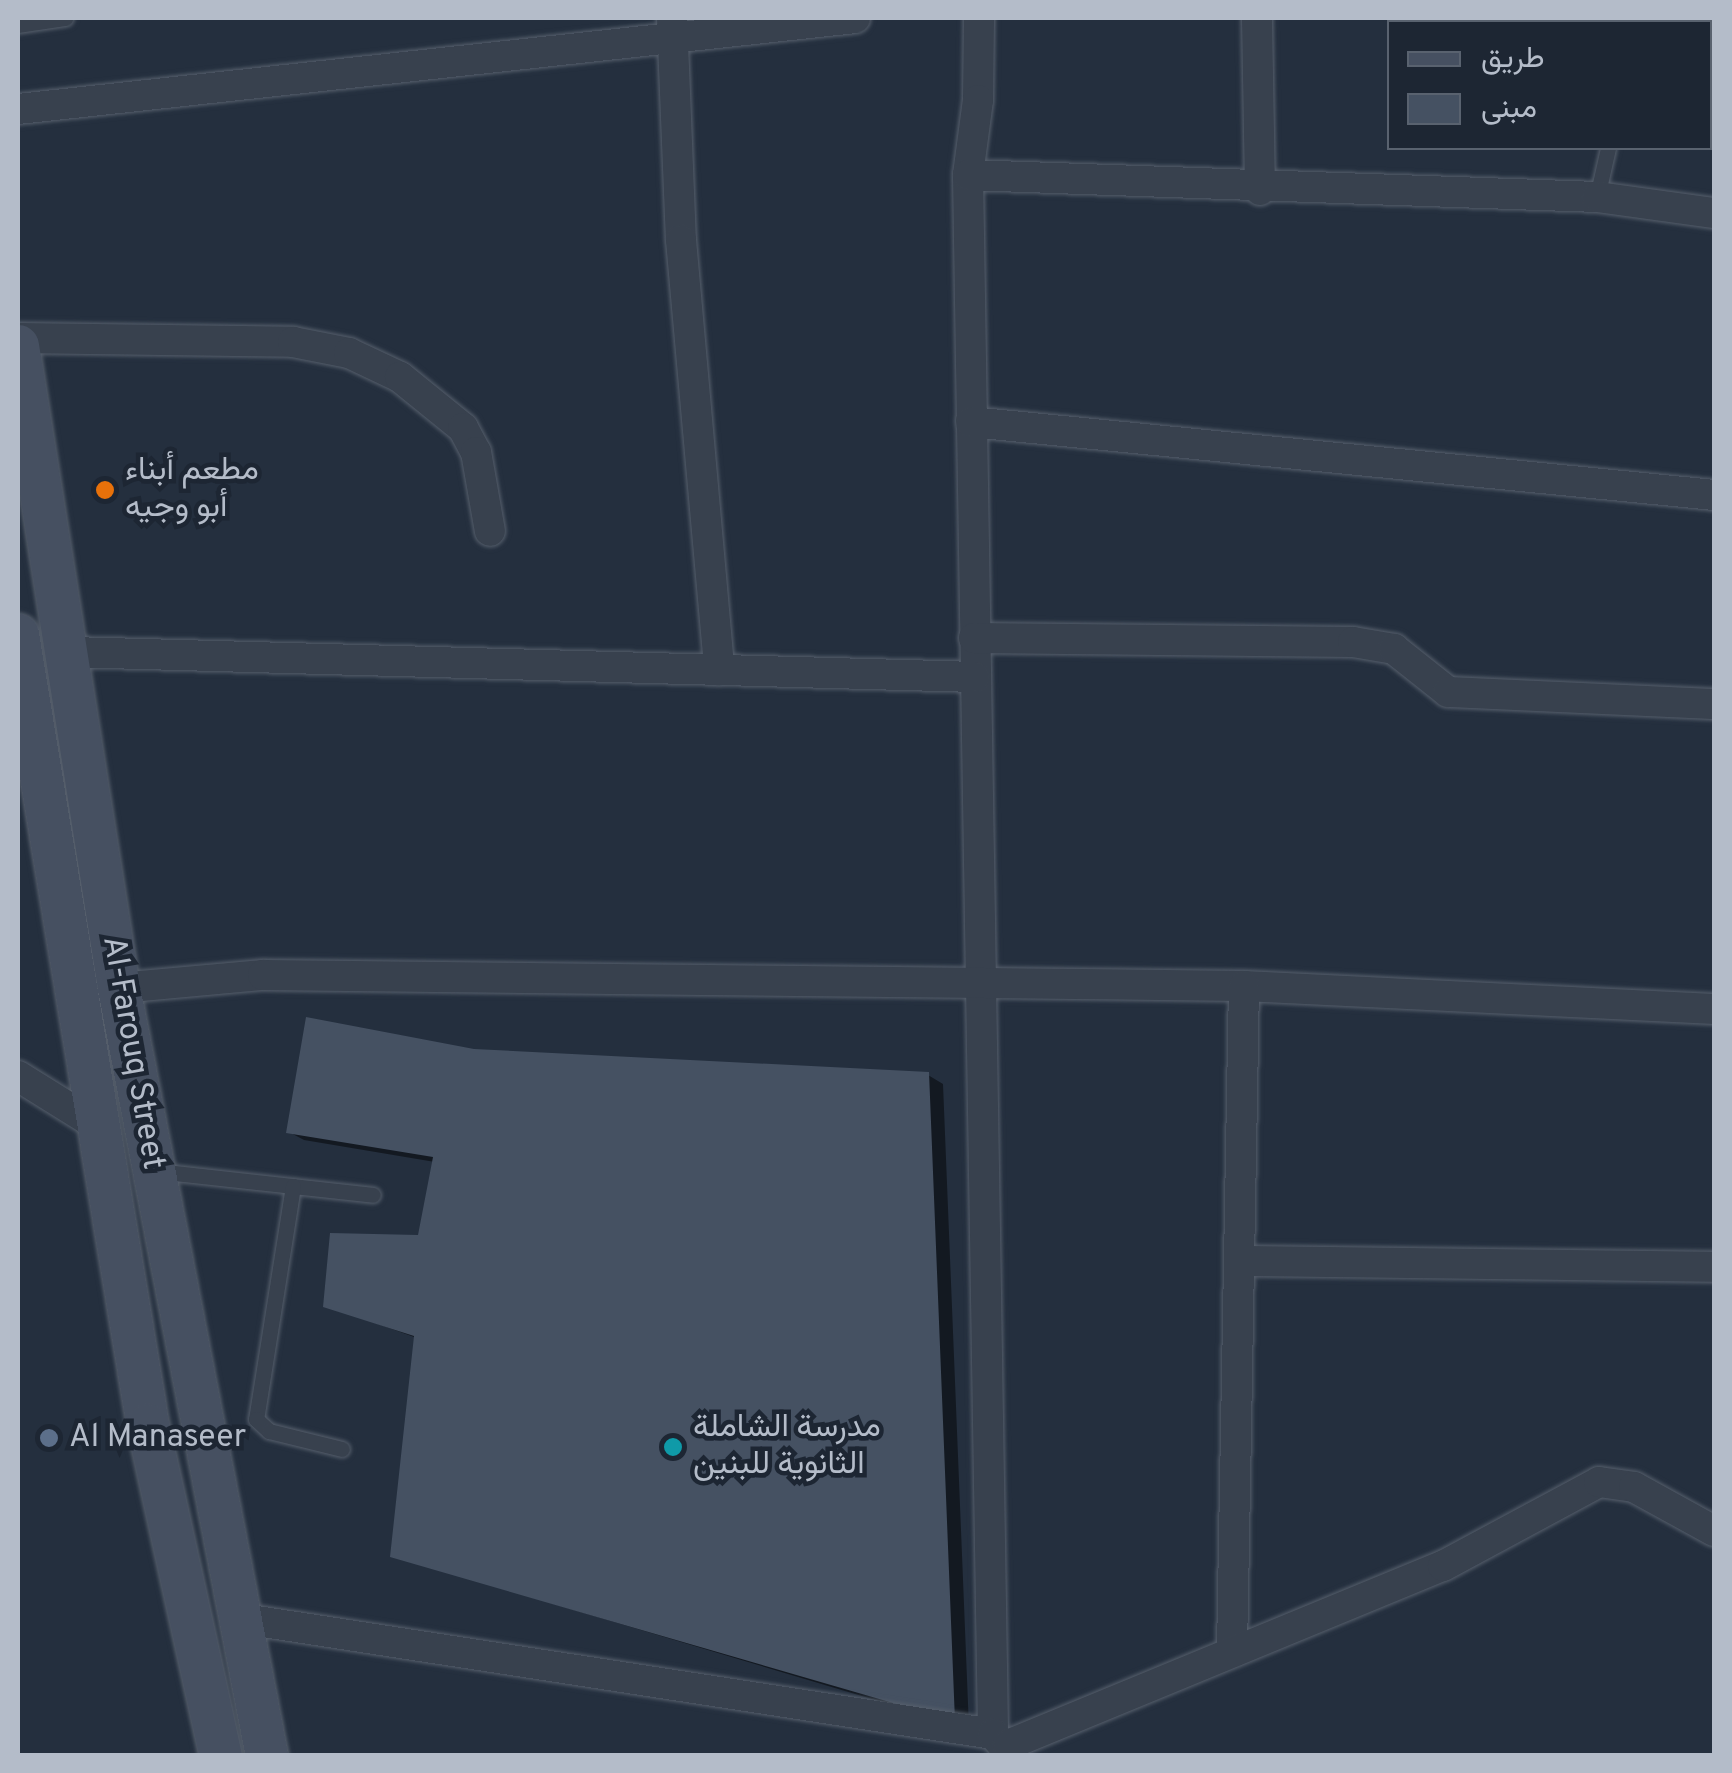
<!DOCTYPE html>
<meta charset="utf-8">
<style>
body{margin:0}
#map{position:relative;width:1732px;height:1773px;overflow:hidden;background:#242f3e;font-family:Overpass,Vazirmatn,sans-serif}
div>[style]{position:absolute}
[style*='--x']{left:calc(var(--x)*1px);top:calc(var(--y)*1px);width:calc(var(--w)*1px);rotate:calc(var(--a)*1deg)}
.shadow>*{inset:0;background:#0007}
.building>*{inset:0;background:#455162}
.roads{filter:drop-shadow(0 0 2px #565f6c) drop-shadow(0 0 2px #565f6c)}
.lane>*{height:15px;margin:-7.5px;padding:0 7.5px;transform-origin:7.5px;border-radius:7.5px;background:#38414e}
.street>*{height:30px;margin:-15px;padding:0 15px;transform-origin:15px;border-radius:15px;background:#38414e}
.secondary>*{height:42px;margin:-21px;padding:0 21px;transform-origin:21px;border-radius:21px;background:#465061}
.dots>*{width:28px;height:28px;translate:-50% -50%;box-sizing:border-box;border:5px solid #1d2633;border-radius:50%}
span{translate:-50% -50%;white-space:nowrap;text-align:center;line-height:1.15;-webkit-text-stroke:9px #1d2633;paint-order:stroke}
.poi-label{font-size:32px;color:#b4bcc9}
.left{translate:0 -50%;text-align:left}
.street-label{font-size:32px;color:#b4bcc9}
.frame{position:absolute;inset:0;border:20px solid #b4bcc9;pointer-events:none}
.legend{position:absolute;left:1387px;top:20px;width:325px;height:130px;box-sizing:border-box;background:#1d2633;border:2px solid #59626f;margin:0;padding:12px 18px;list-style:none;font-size:30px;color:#b4bcc9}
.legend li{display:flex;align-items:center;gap:20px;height:50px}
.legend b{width:50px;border:2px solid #59626f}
</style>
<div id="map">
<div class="shadow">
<i style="clip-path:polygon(473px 1051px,928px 1075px,943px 1084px,969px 1728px,393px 1556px,417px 1338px,325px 1305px,420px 1237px,435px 1162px,304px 1140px,289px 1132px)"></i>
</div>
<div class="building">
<i style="clip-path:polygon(306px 1017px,474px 1049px,929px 1072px,955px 1721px,390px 1557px,414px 1336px,323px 1307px,330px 1233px,418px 1235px,433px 1157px,286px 1133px)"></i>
</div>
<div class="roads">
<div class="lane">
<i style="--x:1535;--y:18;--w:18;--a:13"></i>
<i style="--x:1636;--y:22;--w:4;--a:-76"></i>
<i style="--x:18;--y:25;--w:48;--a:-8.5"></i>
<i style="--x:1597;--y:197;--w:50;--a:-77.3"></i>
<i style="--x:157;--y:1171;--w:217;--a:6.3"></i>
<i style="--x:293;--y:1186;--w:236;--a:99"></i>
<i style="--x:256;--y:1419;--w:18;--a:43"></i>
<i style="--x:269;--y:1431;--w:75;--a:13.9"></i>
</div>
<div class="street">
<i style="--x:672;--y:18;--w:222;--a:87.7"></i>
<i style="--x:681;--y:240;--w:432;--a:84.9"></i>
<i style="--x:979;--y:18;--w:82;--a:90.7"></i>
<i style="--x:978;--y:100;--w:76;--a:97.6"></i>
<i style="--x:968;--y:175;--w:1559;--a:89.08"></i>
<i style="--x:1257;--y:18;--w:172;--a:89"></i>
<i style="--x:18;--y:109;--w:842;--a:-6.2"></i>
<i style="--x:968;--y:175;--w:629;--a:2"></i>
<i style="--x:1597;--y:197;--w:118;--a:7.8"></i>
<i style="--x:18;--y:338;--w:275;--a:0.8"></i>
<i style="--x:293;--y:342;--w:57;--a:11.1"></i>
<i style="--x:349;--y:353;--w:56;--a:25.2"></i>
<i style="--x:400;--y:377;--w:81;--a:39"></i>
<i style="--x:463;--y:428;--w:27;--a:62"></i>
<i style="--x:476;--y:452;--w:80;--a:80"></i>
<i style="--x:971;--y:422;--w:747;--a:5.61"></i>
<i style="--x:974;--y:638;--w:379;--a:0.6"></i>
<i style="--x:1353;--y:642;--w:42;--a:9.7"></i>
<i style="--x:1394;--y:649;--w:69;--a:38.5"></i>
<i style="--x:1448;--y:692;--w:266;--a:2.6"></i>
<i style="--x:70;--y:652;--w:905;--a:1.58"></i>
<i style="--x:119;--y:988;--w:145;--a:-5.2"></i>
<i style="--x:263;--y:975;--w:981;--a:0.64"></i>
<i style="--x:1244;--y:986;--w:471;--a:2.8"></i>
<i style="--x:18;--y:1076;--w:97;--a:31.9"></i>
<i style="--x:1243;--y:1261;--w:471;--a:0.7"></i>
<i style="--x:244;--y:1619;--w:758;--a:8.73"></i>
<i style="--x:993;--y:1734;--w:29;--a:49"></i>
<i style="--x:1232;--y:1652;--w:666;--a:-88.97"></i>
<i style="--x:1008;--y:1745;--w:470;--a:-22.4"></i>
<i style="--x:1443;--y:1566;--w:177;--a:-28.3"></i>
<i style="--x:1599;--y:1482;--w:35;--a:8"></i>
<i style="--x:1634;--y:1487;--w:91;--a:28.8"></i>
</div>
<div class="secondary">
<i style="--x:18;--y:346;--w:650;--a:81.06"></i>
<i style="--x:119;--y:988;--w:782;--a:79.09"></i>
<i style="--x:18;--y:635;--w:801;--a:80.66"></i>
<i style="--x:148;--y:1425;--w:339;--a:77.6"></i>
</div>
</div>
<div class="dots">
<i style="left:105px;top:490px;background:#e8710a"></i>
<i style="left:49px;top:1438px;background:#5c6f8a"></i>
<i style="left:673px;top:1447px;background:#0f9aa8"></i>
</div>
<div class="poi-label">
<span class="left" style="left:125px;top:490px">مطعم أبناء<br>أبو وجيه</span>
<span class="left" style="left:693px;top:1447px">مدرسة الشاملة<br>الثانوية للبنين</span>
<span class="left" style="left:69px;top:1438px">Al Manaseer</span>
</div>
<div class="street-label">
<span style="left:132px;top:1053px;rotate:80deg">Al-Farouq Street</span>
</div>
<div class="frame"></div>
<ul class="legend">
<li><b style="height:12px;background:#465061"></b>طريق</li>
<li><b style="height:28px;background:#455162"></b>مبنى</li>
</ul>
</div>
